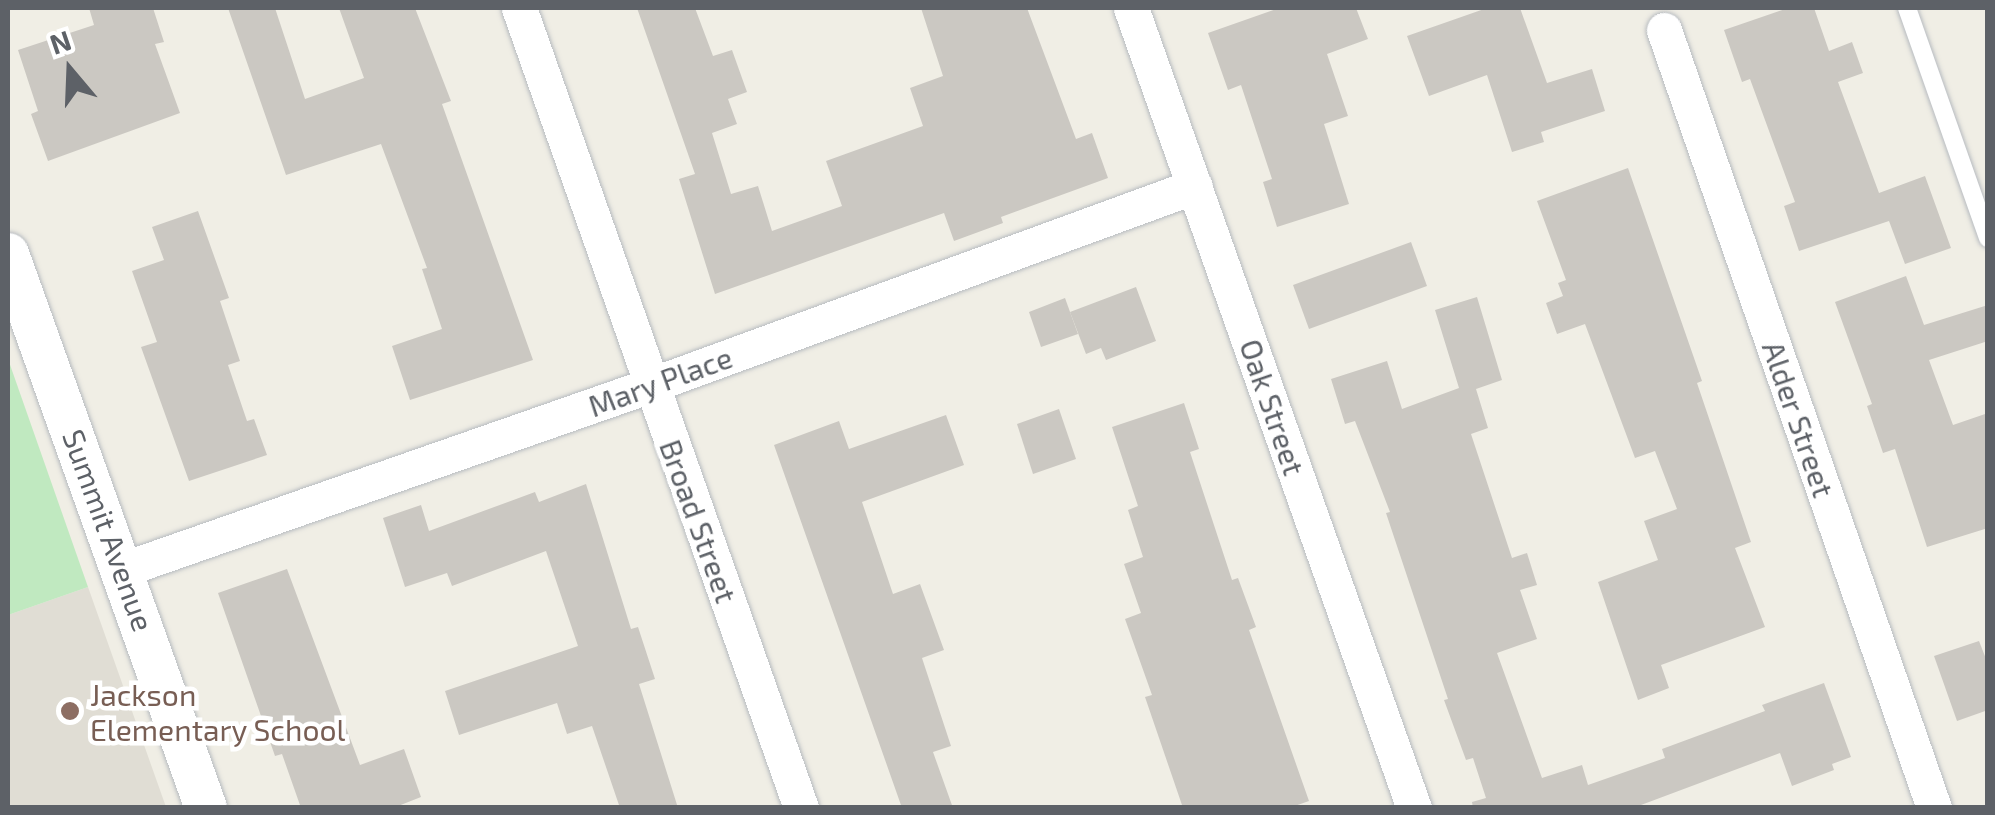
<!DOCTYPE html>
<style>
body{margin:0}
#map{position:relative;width:1995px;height:815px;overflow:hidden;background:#f0eee5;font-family:"Exo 2",sans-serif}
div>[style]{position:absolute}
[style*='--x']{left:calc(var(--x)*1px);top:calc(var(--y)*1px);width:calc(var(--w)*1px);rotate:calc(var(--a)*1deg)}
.education>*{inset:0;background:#e0ddd4}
.green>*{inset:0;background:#c0e9c0}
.building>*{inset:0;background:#cbc8c2}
.roads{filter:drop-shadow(0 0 2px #b7bbc0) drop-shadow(0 0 2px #b7bbc0)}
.service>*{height:18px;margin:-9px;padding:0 9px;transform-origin:9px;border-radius:9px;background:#fff}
.minor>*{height:35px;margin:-17.5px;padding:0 17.5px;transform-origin:17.5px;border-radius:17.5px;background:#fff}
.tertiary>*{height:42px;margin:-21px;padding:0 21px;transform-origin:21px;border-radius:21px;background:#fff}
.dots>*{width:28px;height:28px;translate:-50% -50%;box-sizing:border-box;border:5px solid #fff;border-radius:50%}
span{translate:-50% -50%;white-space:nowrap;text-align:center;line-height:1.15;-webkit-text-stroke:9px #fff;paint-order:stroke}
.street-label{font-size:30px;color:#5d6167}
.education-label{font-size:30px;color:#785e54}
.left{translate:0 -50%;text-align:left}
.frame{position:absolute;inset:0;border:10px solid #5d6167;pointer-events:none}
.north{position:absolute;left:20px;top:20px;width:100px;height:100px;-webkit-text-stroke:8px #fff;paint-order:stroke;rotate:341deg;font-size:28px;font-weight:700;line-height:40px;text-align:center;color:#5d6167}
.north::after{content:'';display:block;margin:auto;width:35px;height:45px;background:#5d6167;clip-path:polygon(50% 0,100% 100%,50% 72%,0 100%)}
</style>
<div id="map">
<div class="education">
<i style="clip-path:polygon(88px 587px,166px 807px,8px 807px,8px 615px)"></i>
</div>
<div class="green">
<i style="clip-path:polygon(8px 359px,88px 587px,8px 615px)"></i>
</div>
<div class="building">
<i style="clip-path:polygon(89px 8px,153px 8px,164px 42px,155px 44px,180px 113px,48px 161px,31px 114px,38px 111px,18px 50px,94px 25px)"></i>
<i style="clip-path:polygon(228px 8px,275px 8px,305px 99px,364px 78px,339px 8px,415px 8px,451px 101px,442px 104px,533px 360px,410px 400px,392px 346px,442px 329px,422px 269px,427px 268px,381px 144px,286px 175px)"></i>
<i style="clip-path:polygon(637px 8px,695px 8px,713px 56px,732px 50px,747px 92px,728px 99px,737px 124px,712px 133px,731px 194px,758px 186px,772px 231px,842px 206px,826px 161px,923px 126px,910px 88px,943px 76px,921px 8px,1027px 8px,1076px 139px,1092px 133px,1108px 178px,1001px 217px,1003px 223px,954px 241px,944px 213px,715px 294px,679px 179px,695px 174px)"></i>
<i style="clip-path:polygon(1279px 8px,1356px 8px,1368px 39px,1327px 54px,1348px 116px,1324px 124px,1349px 204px,1277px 227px,1263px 182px,1272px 179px,1241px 85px,1228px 90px,1208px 33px)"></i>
<i style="clip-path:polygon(1487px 8px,1520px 8px,1547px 83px,1592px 69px,1605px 111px,1541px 132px,1544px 142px,1512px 152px,1487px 75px,1429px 96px,1407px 36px)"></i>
<i style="clip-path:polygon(1788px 8px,1814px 8px,1829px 51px,1852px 42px,1863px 73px,1838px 82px,1879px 193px,1925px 176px,1951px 248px,1905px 264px,1889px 221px,1799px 251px,1784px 206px,1795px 202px,1750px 79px,1742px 82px,1724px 30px)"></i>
<i style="clip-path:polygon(1628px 168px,1702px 381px,1697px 383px,1751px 542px,1735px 548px,1765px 627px,1661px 665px,1669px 688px,1638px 700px,1598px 582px,1658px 560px,1644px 521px,1677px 509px,1655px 451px,1635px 458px,1585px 324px,1557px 334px,1546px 303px,1563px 296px,1558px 283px,1566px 280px,1537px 201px)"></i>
<i style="clip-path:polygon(198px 211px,229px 298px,220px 301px,240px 361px,228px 365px,247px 421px,254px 419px,267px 455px,189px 481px,141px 347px,157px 342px,132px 271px,164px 260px,152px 227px)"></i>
<i style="clip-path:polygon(1411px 242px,1427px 286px,1309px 329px,1293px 285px)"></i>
<i style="clip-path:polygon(1906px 276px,1924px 325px,1988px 305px,1988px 341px,1929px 360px,1953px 425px,1988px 413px,1988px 528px,1927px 547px,1895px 449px,1883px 453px,1867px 406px,1872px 404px,1835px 302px)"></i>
<i style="clip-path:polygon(1136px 287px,1156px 341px,1106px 360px,1101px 348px,1086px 354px,1070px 312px)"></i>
<i style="clip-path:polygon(1477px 297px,1502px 380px,1476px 389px,1488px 428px,1471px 434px,1512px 558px,1527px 553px,1537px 585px,1520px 590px,1537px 639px,1497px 653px,1542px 778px,1582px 765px,1588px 785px,1665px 758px,1662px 749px,1765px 711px,1762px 705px,1824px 683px,1851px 757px,1832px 764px,1834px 770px,1792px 786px,1780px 753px,1633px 808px,1473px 808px,1472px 802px,1486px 798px,1473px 758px,1466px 760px,1444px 700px,1448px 699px,1386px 513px,1390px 512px,1355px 421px,1345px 424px,1331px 379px,1387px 361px,1402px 409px,1459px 388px,1435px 310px)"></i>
<i style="clip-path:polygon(1065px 298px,1078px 334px,1041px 347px,1029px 312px)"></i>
<i style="clip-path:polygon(1184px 403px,1199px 449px,1190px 452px,1232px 580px,1238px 578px,1256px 627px,1249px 630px,1309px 801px,1289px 808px,1183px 808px,1145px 697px,1152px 695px,1125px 619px,1141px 613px,1124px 564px,1143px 557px,1128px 510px,1138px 506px,1112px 427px)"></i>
<i style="clip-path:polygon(1059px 409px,1076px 459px,1033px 474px,1017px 424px)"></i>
<i style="clip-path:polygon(946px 415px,964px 465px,862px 502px,893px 594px,920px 584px,944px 650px,922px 658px,951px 746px,933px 752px,953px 808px,902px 808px,774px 445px,839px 421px,849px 449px)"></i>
<i style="clip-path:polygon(586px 484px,631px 629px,638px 627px,655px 679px,639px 684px,678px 808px,620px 808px,592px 726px,567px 734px,557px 703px,459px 735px,445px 691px,578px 646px,546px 551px,452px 586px,447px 573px,405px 587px,383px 518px,421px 505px,429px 531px,535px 492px,539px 502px)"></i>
<i style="clip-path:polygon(287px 569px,360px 765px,404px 749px,421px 797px,393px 808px,301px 808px,282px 754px,275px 756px,218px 593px)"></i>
<i style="clip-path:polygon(1979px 641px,1988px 664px,1988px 710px,1957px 721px,1934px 656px)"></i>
</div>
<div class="roads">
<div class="service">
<i style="--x:1907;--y:8;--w:244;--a:70.6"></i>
</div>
<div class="minor">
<i style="--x:519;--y:8;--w:848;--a:70.58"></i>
<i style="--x:1131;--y:8;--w:849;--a:70.52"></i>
<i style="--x:1664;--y:30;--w:824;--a:70.86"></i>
<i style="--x:124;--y:569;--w:558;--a:-19.25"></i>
<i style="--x:651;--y:385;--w:579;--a:-20.09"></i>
</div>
<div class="tertiary">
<i style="--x:8;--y:254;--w:588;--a:70.33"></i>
</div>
</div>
<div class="dots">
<i style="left:70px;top:711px;background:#8d6e63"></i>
</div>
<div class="street-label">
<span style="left:660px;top:381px;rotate:-20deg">Mary Place</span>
<span style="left:1273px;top:407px;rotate:71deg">Oak Street</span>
<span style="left:1799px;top:419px;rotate:71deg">Alder Street</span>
<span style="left:699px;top:521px;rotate:70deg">Broad Street</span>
<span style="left:109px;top:530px;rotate:70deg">Summit Avenue</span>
</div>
<div class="education-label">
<span class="left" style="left:90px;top:711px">Jackson<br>Elementary School</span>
</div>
<div class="frame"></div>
<div class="north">N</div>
</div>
